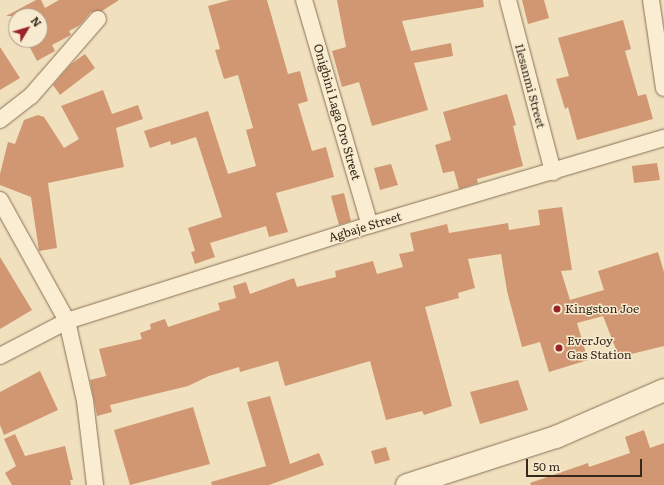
<!DOCTYPE html>
<style>
body{margin:0}
#map{position:relative;width:664px;height:485px;overflow:hidden;background:#f0e0be;font-family:Literata,serif}
div>[style]{position:absolute}
[style*='--x']{left:calc(var(--x)*1px);top:calc(var(--y)*1px);width:calc(var(--w)*1px);rotate:calc(var(--a)*1deg)}
.building>*{inset:0;background:#d09772}
.roads{filter:drop-shadow(0 0 1px #897056) drop-shadow(0 0 1px #897056)}
.minor>*{height:16px;margin:-8px;padding:0 8px;transform-origin:8px;border-radius:8px;background:#faedd2}
.secondary>*{height:22px;margin:-11px;padding:0 11px;transform-origin:11px;border-radius:11px;background:#faedd2}
.dots>*{width:11px;height:11px;translate:-50% -50%;box-sizing:border-box;border:2px solid #f7eace;border-radius:50%}
span{translate:-50% -50%;white-space:nowrap;text-align:center;line-height:1.15;-webkit-text-stroke:3px #f7eace;paint-order:stroke}
.street-label{font-size:12px;color:#37281b}
.poi-label{font-size:12px;color:#37281b}
.left{translate:0 -50%;text-align:left}
.north{position:absolute;left:8px;top:8px;width:40px;height:40px;box-sizing:border-box;background:#f7eace;border:1px solid #aa9c86;border-radius:50%;rotate:52deg;font-size:11px;font-weight:700;line-height:16px;text-align:center;color:#37281b}
.north::after{content:'';display:block;margin:auto;width:14px;height:18px;background:#9a2327;clip-path:polygon(50% 0,100% 100%,50% 72%,0 100%)}
.scale{position:absolute;left:526px;top:459px;width:116px;height:18px;box-sizing:border-box;border:2px solid #37281b;border-top:0;padding-left:5px;font-size:12px;line-height:14px;white-space:nowrap;color:#37281b;-webkit-text-stroke:3px #f7eace;paint-order:stroke}
</style>
<div id="map">
<div class="building">
<i style="clip-path:polygon(36px 0,41px 0,45px 8px,59px 0,119px 0,102px 11px,91px 12px,80px 25px,69px 31px,71px 35px,52px 45px,55px 51px,37px 61px,26px 40px,40px 40px,40px 16px,6px 16px)"></i>
<i style="clip-path:polygon(230px 0,267px 0,288px 74px,300px 71px,308px 101px,298px 104px,312px 151px,326px 147px,334px 177px,276px 193px,288px 232px,269px 237px,266px 226px,210px 243px,215px 257px,195px 264px,191px 252px,195px 251px,188px 228px,222px 217px,196px 137px,171px 145px,170px 141px,150px 148px,144px 131px,208px 111px,228px 174px,256px 166px,246px 130px,253px 128px,238px 75px,224px 79px,215px 50px,220px 49px,208px 6px)"></i>
<i style="clip-path:polygon(337px 0,483px 0,484px 7px,402px 21px,411px 51px,451px 43px,453px 56px,414px 63px,428px 110px,372px 126px,359px 82px,342px 87px,332px 51px,346px 47px)"></i>
<i style="clip-path:polygon(522px 0,544px 0,549px 18px,528px 24px)"></i>
<i style="clip-path:polygon(623px 20px,631px 49px,625px 51px,638px 96px,646px 94px,653px 119px,577px 140px,568px 107px,565px 109px,556px 79px,569px 76px,558px 38px)"></i>
<i style="clip-path:polygon(0 47px,20px 78px,0 90px)"></i>
<i style="clip-path:polygon(85px 54px,95px 68px,60px 95px,53px 85px,71px 64px)"></i>
<i style="clip-path:polygon(103px 90px,112px 114px,138px 105px,143px 119px,116px 128px,124px 167px,48px 183px,57px 248px,39px 251px,31px 197px,0 185px,0 174px,8px 142px,15px 144px,24px 120px,38px 115px,44px 117px,64px 148px,79px 139px,61px 106px)"></i>
<i style="clip-path:polygon(507px 94px,516px 125px,513px 126px,523px 166px,477px 179px,478px 183px,459px 189px,454px 171px,443px 173px,435px 145px,451px 140px,443px 112px)"></i>
<i style="clip-path:polygon(657px 163px,660px 180px,634px 183px,632px 166px)"></i>
<i style="clip-path:polygon(391px 164px,398px 185px,380px 190px,374px 168px)"></i>
<i style="clip-path:polygon(344px 193px,351px 221px,339px 225px,331px 196px)"></i>
<i style="clip-path:polygon(562px 207px,572px 270px,561px 271px,570px 300px,604px 290px,598px 271px,658px 252px,664px 272px,664px 346px,619px 357px,603px 316px,577px 323px,588px 360px,549px 372px,540px 342px,522px 347px,507px 291px,501px 254px,468px 259px,475px 288px,458px 293px,459px 298px,425px 307px,452px 406px,424px 415px,422px 411px,386px 420px,370px 361px,285px 386px,278px 361px,240px 372px,239px 367px,209px 376px,188px 386px,110px 405px,112px 412px,97px 416px,90px 380px,106px 376px,99px 349px,142px 339px,140px 333px,151px 329px,150px 324px,165px 319px,168px 327px,220px 310px,218px 303px,236px 298px,233px 286px,246px 282px,250px 294px,294px 278px,297px 287px,336px 277px,335px 271px,373px 261px,377px 274px,403px 267px,399px 254px,414px 251px,410px 233px,447px 224px,449px 233px,508px 223px,509px 230px,540px 225px,538px 210px)"></i>
<i style="clip-path:polygon(0 257px,32px 310px,0 329px)"></i>
<i style="clip-path:polygon(40px 371px,58px 410px,4px 435px,0 425px,0 392px)"></i>
<i style="clip-path:polygon(518px 380px,528px 410px,480px 424px,470px 392px)"></i>
<i style="clip-path:polygon(270px 396px,290px 464px,319px 453px,324px 465px,269px 485px,212px 485px,211px 482px,266px 466px,247px 402px)"></i>
<i style="clip-path:polygon(193px 407px,210px 464px,130px 485px,114px 430px)"></i>
<i style="clip-path:polygon(644px 430px,650px 448px,664px 443px,664px 485px,531px 485px,530px 483px,588px 463px,589px 467px,630px 453px,625px 437px)"></i>
<i style="clip-path:polygon(15px 434px,25px 456px,65px 446px,73px 480px,70px 480px,71px 485px,12px 485px,5px 473px,16px 466px,4px 439px)"></i>
<i style="clip-path:polygon(386px 447px,390px 460px,375px 464px,371px 451px)"></i>
</div>
<div class="roads">
<div class="minor">
<i style="--x:304;--y:0;--w:234;--a:73.7"></i>
<i style="--x:508;--y:0;--w:178;--a:75.3"></i>
<i style="--x:651;--y:0;--w:89;--a:81.6"></i>
<i style="--x:0;--y:120;--w:39;--a:-38"></i>
<i style="--x:31;--y:96;--w:102;--a:-49"></i>
<i style="--x:0;--y:200;--w:138;--a:61"></i>
<i style="--x:67;--y:321;--w:82;--a:77.3"></i>
<i style="--x:85;--y:401;--w:85;--a:83.2"></i>
<i style="--x:0;--y:356;--w:76;--a:-27.6"></i>
<i style="--x:67;--y:321;--w:318;--a:-17.6"></i>
<i style="--x:370;--y:225;--w:307;--a:-16.5"></i>
</div>
<div class="secondary">
<i style="--x:407;--y:485;--w:157;--a:-17.9"></i>
<i style="--x:556;--y:437;--w:118;--a:-23.5"></i>
</div>
</div>
<div class="dots">
<i style="left:557px;top:309px;background:#9a2327"></i>
<i style="left:559px;top:348px;background:#9a2327"></i>
</div>
<div class="street-label">
<span style="left:530px;top:86px;rotate:75deg">Ilesanmi Street</span>
<span style="left:337px;top:112px;rotate:74deg">Onigbini Laga Oro Street</span>
<span style="left:365px;top:227px;rotate:-17deg">Agbaje Street</span>
</div>
<div class="poi-label">
<span class="left" style="left:565px;top:309px">Kingston Joe</span>
<span class="left" style="left:567px;top:348px">EverJoy<br>Gas Station</span>
</div>
<div class="north">N</div>
<div class="scale">50 m</div>
</div>
